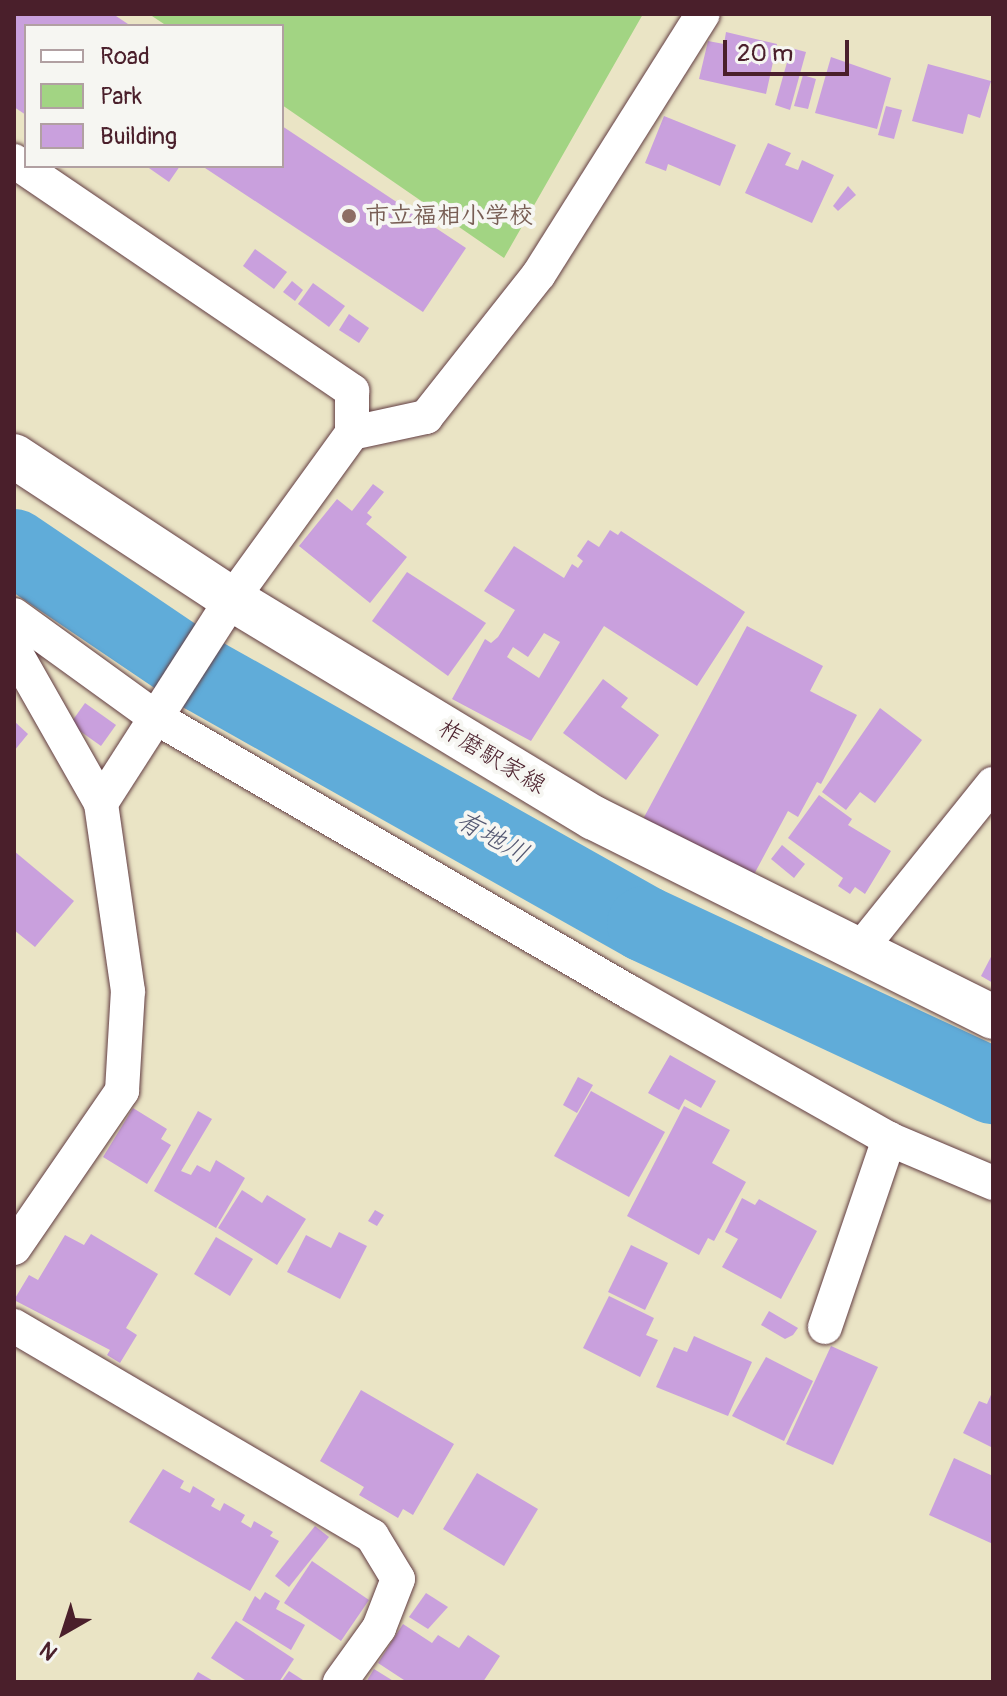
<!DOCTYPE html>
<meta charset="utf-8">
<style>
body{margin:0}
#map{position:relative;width:1007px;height:1696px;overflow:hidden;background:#eae4c5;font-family:Pangolin,"Klee One",sans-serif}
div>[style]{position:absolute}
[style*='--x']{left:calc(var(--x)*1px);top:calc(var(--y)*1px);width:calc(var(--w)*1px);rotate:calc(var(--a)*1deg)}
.green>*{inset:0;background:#a2d483}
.river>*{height:76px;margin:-38px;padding:0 38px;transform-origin:38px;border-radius:38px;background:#60acd9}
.building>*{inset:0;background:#c9a0dd}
.roads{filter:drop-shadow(0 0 2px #623d42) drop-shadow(0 0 2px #623d42)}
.minor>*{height:34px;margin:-17px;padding:0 17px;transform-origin:17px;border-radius:17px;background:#fff}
.secondary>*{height:44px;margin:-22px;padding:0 22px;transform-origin:22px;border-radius:22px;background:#fff}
.dots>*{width:22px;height:22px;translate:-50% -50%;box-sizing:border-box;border:4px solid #f6f6f2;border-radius:50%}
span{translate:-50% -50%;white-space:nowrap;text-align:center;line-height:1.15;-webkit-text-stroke:8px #f6f6f2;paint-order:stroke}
.education-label{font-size:24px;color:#785e54;font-weight:700}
.left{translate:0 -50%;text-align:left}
.street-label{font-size:24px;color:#4a1f2b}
.water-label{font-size:26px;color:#535771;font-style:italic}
.frame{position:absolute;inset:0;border:16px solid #4a1f2b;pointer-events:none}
.legend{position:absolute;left:24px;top:24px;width:260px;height:144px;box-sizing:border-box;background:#f6f6f2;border:2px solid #b1a0a2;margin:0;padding:10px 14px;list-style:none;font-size:24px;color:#4a1f2b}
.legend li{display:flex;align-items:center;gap:16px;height:40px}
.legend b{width:40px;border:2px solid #b1a0a2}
.north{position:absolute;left:24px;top:1592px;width:80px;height:80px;-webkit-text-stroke:6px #f6f6f2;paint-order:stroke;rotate:219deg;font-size:22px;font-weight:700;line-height:32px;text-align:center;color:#4a1f2b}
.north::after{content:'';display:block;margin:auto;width:28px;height:36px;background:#4a1f2b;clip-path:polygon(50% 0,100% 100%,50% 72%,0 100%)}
.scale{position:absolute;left:723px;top:40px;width:126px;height:36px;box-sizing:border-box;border:4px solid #4a1f2b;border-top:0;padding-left:10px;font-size:24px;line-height:28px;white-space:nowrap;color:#4a1f2b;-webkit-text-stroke:6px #f6f6f2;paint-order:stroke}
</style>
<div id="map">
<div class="green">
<i style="clip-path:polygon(149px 14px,643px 14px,504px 258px,282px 105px,282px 26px,167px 26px)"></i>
</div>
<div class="river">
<i style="--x:14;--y:547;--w:228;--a:34.1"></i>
<i style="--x:203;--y:675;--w:507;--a:29.39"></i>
<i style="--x:645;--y:924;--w:384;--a:25"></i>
</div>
<div class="building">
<i style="clip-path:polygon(14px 14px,113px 14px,131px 26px,26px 26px,26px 115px,14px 107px)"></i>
<i style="clip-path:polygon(726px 32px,777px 44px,766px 94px,699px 79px,708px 41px,724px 44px)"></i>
<i style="clip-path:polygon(791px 48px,806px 52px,790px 110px,775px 105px)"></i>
<i style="clip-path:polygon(831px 57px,891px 78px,877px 129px,815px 113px)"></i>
<i style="clip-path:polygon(928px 64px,991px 81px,980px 118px,968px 114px,963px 134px,912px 121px)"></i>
<i style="clip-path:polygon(803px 75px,816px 79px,808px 109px,794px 106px)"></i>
<i style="clip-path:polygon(886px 106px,902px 110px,894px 139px,878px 135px)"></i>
<i style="clip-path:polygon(664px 116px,736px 145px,720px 186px,668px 164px,666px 171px,645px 163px)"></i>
<i style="clip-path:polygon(282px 126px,466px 248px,423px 312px,202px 166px,282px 166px)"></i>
<i style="clip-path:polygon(768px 143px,791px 153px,785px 165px,798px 170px,802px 160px,834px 175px,812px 223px,745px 193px)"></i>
<i style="clip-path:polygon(146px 166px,180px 166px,169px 182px)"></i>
<i style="clip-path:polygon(848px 186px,856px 195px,838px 211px,833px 206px)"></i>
<i style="clip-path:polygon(255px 249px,287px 272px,274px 289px,243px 266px)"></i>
<i style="clip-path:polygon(292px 281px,303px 290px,295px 301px,283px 292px)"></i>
<i style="clip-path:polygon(313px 283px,345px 306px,329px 327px,298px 304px)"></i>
<i style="clip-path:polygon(349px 314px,369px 328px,359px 343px,339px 330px)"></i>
<i style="clip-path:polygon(373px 484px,384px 492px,367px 513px,372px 517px,366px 524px,407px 557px,370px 603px,299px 546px,337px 499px,352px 511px)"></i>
<i style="clip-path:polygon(evenodd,610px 530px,618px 535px,621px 531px,745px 612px,697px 686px,604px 626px,531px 741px,452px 699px,485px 639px,491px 643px,498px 637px,515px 610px,484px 591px,514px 546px,564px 578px,572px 564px,578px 568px,583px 561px,577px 556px,588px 540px,599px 547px,610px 530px,544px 633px,560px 642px,539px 678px,507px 657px,513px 647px,528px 657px,544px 633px)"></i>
<i style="clip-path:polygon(407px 572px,486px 623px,448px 676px,372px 621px)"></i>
<i style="clip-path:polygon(747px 626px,823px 666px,810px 691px,857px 715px,821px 784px,817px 782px,798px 817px,788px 811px,751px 880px,642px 821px)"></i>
<i style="clip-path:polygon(603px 679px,628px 698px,621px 707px,659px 735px,626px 780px,563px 733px)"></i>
<i style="clip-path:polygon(85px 703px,116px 725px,101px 746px,70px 724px)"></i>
<i style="clip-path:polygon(880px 708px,922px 740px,875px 803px,860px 792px,846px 810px,822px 792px)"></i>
<i style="clip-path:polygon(14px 721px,28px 734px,14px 751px)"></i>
<i style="clip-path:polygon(819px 795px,852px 819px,848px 825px,891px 851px,865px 894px,855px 887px,850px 894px,838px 886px,843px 878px,788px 838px)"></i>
<i style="clip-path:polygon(782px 845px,805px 864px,794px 878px,771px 859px)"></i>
<i style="clip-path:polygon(14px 851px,74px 901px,35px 947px,14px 930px)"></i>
<i style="clip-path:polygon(993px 953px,993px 983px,981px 976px)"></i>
<i style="clip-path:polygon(670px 1055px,716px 1081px,701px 1108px,685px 1099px,679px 1110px,648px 1093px)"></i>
<i style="clip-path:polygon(578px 1077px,593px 1085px,577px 1113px,563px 1105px)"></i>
<i style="clip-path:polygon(591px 1091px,665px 1132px,629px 1197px,554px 1156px)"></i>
<i style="clip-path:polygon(684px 1106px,730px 1130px,712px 1163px,746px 1182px,714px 1241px,708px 1238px,699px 1255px,627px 1216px)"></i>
<i style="clip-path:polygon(133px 1108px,167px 1129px,161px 1139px,171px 1145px,147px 1184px,103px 1157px)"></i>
<i style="clip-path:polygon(198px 1111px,212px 1119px,181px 1171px,191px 1175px,197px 1165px,210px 1172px,216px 1160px,245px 1178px,216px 1228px,154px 1191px)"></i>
<i style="clip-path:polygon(242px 1190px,262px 1203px,267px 1195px,306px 1219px,277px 1265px,218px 1228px)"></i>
<i style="clip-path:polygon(742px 1198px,755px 1205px,759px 1199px,817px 1231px,781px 1299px,722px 1267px,738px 1239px,725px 1232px)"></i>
<i style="clip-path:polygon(375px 1210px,384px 1215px,377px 1226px,368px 1221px)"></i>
<i style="clip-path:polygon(339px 1232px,367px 1246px,340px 1299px,287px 1272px,306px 1235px,331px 1248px)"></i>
<i style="clip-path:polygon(91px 1234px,158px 1274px,126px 1328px,137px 1335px,120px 1363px,107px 1355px,110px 1350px,14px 1300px,29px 1275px,38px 1280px,65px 1235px,84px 1245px)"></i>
<i style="clip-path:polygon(216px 1237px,253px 1259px,230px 1296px,194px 1274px)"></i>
<i style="clip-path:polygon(631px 1245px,668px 1263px,645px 1310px,608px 1292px)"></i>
<i style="clip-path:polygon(609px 1296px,654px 1318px,646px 1335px,658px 1340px,640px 1377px,583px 1348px)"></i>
<i style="clip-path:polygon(769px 1311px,798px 1328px,793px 1335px,785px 1339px,761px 1325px)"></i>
<i style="clip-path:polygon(694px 1336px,752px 1362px,728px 1416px,656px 1387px,674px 1347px,687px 1352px)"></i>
<i style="clip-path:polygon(831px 1346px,878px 1367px,833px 1465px,786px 1444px)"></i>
<i style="clip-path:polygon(766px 1357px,813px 1381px,784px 1441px,732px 1416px)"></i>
<i style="clip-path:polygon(361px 1390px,454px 1444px,413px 1515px,403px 1509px,398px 1518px,359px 1495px,364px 1487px,320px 1461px)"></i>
<i style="clip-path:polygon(993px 1390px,993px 1448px,963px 1433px,979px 1401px,987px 1404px)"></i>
<i style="clip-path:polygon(954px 1458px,993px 1476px,993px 1544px,929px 1515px)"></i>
<i style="clip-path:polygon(163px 1469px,184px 1481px,180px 1488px,190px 1493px,193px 1486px,215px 1499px,211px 1506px,220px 1511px,224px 1503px,245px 1515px,241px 1522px,251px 1528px,254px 1521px,273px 1532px,270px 1536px,279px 1541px,250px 1591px,129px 1522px)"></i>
<i style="clip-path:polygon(477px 1473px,538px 1509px,504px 1566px,443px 1529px)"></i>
<i style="clip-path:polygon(315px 1526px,329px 1537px,289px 1587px,275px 1576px)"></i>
<i style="clip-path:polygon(312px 1561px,369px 1600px,341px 1641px,284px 1603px)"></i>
<i style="clip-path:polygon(265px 1592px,280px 1601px,276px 1609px,305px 1625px,291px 1650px,242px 1620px,255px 1596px,260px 1600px)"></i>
<i style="clip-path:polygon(426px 1593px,448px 1607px,428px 1629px,409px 1617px)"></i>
<i style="clip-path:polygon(236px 1621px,294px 1659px,279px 1682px,248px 1682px,211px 1658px)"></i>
<i style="clip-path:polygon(403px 1624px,432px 1643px,438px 1635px,459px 1648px,468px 1635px,500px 1656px,483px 1682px,407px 1682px,378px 1663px)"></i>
<i style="clip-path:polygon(374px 1669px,395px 1682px,366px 1682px)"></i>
<i style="clip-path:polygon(289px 1671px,306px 1682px,281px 1682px)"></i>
<i style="clip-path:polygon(198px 1672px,215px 1682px,192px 1682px)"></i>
</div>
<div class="roads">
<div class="minor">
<i style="--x:14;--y:161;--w:409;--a:34.2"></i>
<i style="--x:352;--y:391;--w:42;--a:90"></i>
<i style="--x:14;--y:615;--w:174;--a:35.9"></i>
<i style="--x:155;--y:717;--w:550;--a:30.11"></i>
<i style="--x:631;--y:993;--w:296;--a:29.5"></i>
<i style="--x:889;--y:1139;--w:113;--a:22.9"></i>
<i style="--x:14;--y:650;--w:176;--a:60.4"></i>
<i style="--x:857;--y:953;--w:217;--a:-51.2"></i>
<i style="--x:14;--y:1248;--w:191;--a:-55.5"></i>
<i style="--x:122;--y:1091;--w:100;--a:-86.6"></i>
<i style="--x:128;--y:991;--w:190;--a:-98.2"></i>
<i style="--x:101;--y:803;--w:242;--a:-57.3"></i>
<i style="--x:232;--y:599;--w:205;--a:-54.1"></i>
<i style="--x:352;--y:433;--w:76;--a:-12.2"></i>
<i style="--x:426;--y:417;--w:182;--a:-51.7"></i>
<i style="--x:539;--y:274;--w:307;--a:-57.8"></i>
<i style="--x:14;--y:1326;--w:415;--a:30.4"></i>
<i style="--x:372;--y:1536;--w:50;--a:58.8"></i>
<i style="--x:398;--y:1579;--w:53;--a:111.2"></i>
<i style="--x:379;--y:1628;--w:67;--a:125.8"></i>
<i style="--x:825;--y:1327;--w:199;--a:-71.2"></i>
</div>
<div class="secondary">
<i style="--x:14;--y:456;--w:261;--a:33.3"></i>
<i style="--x:232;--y:599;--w:423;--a:31.2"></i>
<i style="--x:594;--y:818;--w:446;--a:26.5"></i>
</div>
</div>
<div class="dots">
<i style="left:349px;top:216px;background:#8d6e63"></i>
</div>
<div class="education-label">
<span class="left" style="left:365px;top:216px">市立福相小学校</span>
</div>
<div class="street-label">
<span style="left:492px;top:757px;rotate:31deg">柞磨駅家線</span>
</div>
<div class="water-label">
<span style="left:492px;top:838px;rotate:29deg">有地川</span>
</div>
<div class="frame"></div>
<ul class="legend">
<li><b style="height:10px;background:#fff"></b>Road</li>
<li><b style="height:22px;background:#a2d483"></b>Park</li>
<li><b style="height:22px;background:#c9a0dd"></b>Building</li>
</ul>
<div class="north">N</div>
<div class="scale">20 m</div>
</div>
